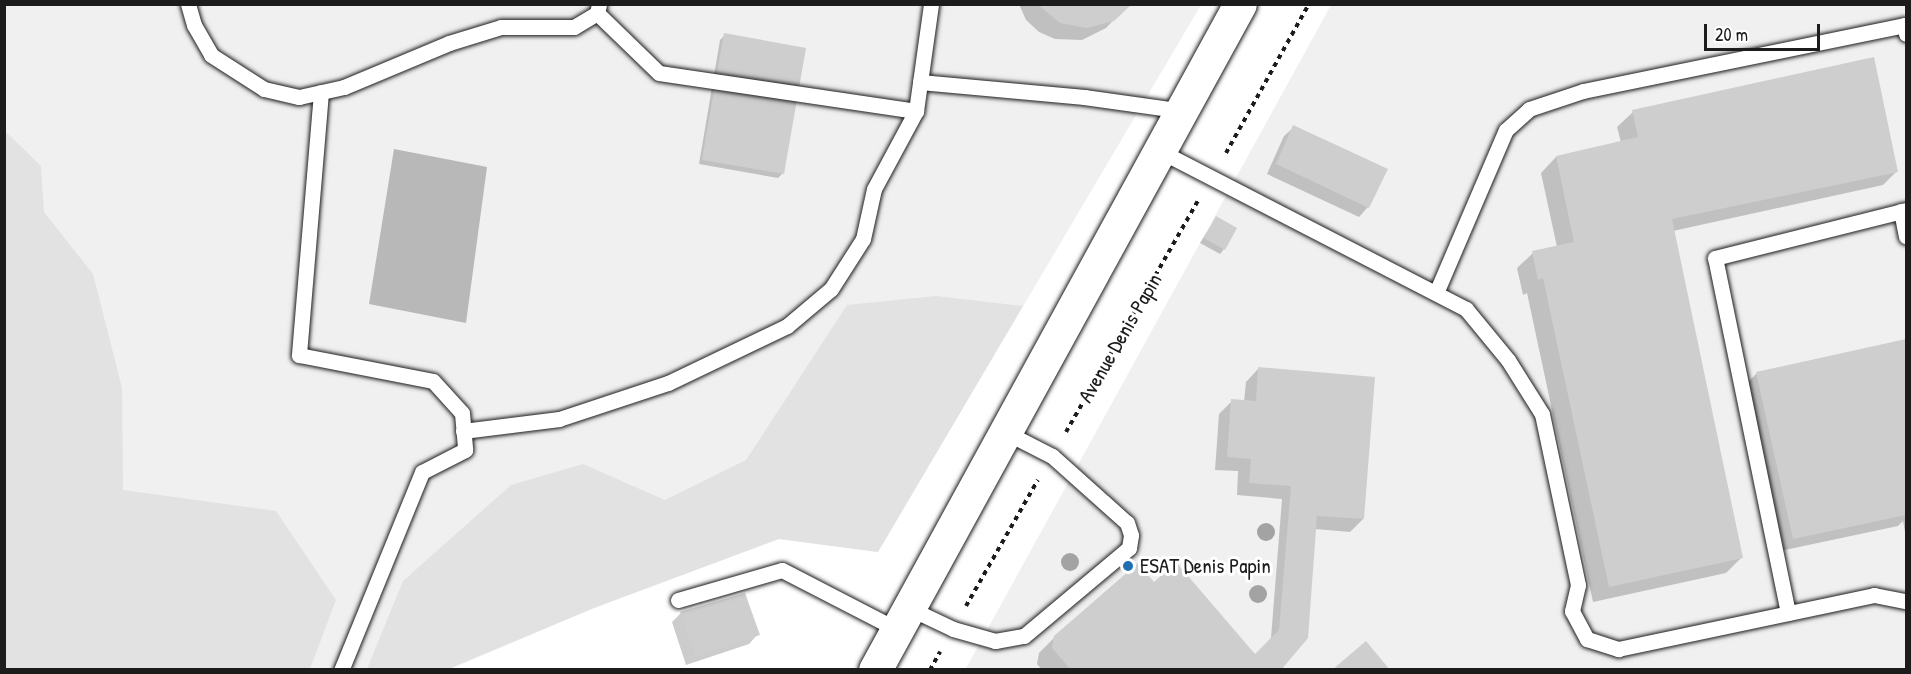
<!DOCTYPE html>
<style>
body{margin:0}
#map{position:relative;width:1911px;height:674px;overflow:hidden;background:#fff;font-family:"Patrick Hand",sans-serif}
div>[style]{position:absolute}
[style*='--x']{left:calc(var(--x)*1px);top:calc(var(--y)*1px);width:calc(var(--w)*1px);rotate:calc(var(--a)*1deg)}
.built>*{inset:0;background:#f0f0f0}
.green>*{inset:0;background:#e2e2e2}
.water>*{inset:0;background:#b8b8b8}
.shadow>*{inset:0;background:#0003}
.building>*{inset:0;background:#cecece}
.path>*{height:4px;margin-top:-2px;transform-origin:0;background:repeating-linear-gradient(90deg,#1c1c1c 0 4.5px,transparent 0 9px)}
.roads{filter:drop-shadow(0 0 2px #1c1c1c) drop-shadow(0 0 2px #1c1c1c)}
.service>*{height:15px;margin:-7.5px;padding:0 7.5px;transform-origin:7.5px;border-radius:7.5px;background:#fff}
.secondary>*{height:33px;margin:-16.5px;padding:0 16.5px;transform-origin:16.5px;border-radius:16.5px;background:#fff}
.trees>*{width:18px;height:18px;margin:-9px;border-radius:50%;background:#a3a3a3}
.dots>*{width:16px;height:16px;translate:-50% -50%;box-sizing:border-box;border:3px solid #fff;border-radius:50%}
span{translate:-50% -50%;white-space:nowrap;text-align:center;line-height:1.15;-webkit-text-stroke:6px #fff;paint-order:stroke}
.street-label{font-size:21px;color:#1c1c1c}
.poi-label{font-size:21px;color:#1c1c1c}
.left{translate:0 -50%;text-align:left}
.frame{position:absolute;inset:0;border:6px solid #1c1c1c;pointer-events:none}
.scale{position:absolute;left:1704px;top:24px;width:116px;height:27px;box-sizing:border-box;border:3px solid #1c1c1c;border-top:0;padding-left:8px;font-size:18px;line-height:21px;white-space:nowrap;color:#1c1c1c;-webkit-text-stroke:4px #fff;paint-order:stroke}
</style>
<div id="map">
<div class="built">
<i style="clip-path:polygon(4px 5px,1201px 5px,878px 552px,779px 539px,594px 608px,448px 670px,5px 669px)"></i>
<i style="clip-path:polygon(1331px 5px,1906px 5px,1906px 669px,965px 670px)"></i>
</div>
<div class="green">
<i style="clip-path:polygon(5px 131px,41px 166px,44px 212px,93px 274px,122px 388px,123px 490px,276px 511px,336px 600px,310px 669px,5px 669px)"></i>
<i style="clip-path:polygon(936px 296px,1023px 306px,878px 552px,779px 539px,594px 608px,448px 669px,367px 669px,403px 581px,511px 485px,583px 464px,665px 500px,746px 460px,847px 305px)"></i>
</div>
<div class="water">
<i style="clip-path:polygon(394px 149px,487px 167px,466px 323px,369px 304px)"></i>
</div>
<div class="shadow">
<i style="clip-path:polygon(1019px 4px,1129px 4px,1106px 28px,1082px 40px,1055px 39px,1039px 32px,1026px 20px)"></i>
<i style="clip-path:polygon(725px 35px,783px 173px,778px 178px,699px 164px,720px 40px)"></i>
<i style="clip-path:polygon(1633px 112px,1897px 171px,1883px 185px,1673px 231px,1741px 558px,1726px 573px,1593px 602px,1527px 293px,1523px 295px,1517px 268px,1533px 253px,1557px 247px,1541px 173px,1556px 157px,1621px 142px,1617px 127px)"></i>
<i style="clip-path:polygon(1294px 127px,1368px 207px,1359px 217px,1267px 174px,1284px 136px)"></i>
<i style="clip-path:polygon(1216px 218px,1224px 249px,1220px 254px,1200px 243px)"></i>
<i style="clip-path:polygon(1906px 340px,1906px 538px,1903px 521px,1898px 526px,1780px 551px,1744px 386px,1757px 373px)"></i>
<i style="clip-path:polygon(1259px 368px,1363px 519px,1350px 532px,1315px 529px,1277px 670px,1042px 670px,1037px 664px,1039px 653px,1055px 637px,1153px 584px,1255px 656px,1271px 638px,1282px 499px,1237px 495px,1238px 471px,1215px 470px,1219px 414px,1232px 401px,1244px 402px,1246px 382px)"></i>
<i style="clip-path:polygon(681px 613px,758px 634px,749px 644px,686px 665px,672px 622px)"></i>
</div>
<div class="building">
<i style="clip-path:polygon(1037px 4px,1132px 4px,1114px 21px,1087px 28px,1060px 23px)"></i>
<i style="clip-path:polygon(724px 33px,806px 48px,784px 174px,702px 160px)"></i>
<i style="clip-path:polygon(1874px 57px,1898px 172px,1672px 219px,1743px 558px,1609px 587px,1543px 278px,1538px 280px,1532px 251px,1574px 242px,1556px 156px,1638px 137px,1632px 110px)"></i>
<i style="clip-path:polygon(1293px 125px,1388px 169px,1369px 208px,1276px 164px)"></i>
<i style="clip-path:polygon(1216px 216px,1237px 228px,1225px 250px,1204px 238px)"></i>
<i style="clip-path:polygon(1906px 339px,1906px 515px,1793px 539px,1756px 372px)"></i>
<i style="clip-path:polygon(1258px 367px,1375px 377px,1364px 519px,1317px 516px,1308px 638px,1281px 670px,1071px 670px,1052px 648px,1054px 636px,1138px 563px,1154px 582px,1176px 562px,1255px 654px,1279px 630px,1291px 486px,1249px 483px,1251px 459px,1227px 457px,1231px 399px,1256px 401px)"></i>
<i style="clip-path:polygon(745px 593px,760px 635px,696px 657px,680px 612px)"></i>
<i style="clip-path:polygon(1366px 641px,1390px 670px,1332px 670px)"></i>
</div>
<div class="path">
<i style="--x:1226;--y:153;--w:171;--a:-60.9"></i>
<i style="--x:1066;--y:432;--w:266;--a:-60.3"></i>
<i style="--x:966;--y:606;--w:145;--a:-60.3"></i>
<i style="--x:930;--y:670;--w:21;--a:-61"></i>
</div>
<div class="roads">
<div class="service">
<i style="--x:188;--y:4;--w:22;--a:74"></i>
<i style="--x:194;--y:25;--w:34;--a:60"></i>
<i style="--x:211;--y:55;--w:63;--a:32.7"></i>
<i style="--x:264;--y:89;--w:36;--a:13"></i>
<i style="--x:299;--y:97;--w:46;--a:-12.5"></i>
<i style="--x:344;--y:87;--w:114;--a:-22.7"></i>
<i style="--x:449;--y:43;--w:54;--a:-17.1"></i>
<i style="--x:501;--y:27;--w:73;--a:0"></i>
<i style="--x:574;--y:27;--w:27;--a:-31"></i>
<i style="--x:597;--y:13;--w:9;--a:-77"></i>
<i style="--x:597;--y:13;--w:86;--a:44.1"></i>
<i style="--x:659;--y:73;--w:260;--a:8.4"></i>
<i style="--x:920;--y:82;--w:165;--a:5.2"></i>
<i style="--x:1084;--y:97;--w:100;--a:8"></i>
<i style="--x:321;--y:92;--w:264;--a:94.8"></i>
<i style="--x:299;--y:355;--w:136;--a:11"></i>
<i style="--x:433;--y:381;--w:43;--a:47.8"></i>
<i style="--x:462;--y:413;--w:37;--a:85"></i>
<i style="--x:465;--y:450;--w:48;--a:152.9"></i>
<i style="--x:422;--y:472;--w:214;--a:112.2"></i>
<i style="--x:1162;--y:152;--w:342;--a:27.3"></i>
<i style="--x:1466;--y:309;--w:66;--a:50.5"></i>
<i style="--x:1508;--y:360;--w:64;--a:57.8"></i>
<i style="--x:1542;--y:414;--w:175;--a:78.1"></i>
<i style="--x:1578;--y:585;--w:27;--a:103"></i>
<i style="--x:1572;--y:611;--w:32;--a:62"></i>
<i style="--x:1587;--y:639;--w:33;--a:18"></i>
<i style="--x:1618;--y:649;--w:262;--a:-11.9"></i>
<i style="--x:1874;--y:595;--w:33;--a:11"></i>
<i style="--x:1901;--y:211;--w:26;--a:79"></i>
<i style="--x:1436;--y:293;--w:177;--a:-66.8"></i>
<i style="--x:1506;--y:130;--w:31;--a:-42"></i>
<i style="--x:1529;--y:109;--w:57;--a:-18.4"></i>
<i style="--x:1583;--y:91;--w:328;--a:-11.6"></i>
<i style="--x:1904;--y:25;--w:9;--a:77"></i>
<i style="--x:463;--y:431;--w:97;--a:-7.1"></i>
<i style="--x:559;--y:419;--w:115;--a:-18.3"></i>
<i style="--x:668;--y:383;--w:132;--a:-25.6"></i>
<i style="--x:787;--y:326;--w:57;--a:-40.1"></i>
<i style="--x:831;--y:289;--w:59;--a:-57.4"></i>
<i style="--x:863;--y:239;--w:51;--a:-77.6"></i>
<i style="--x:874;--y:189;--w:89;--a:-61.7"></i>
<i style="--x:916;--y:111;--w:108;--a:-82"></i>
<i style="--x:678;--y:600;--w:108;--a:-16.1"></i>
<i style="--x:782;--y:570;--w:131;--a:27.3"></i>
<i style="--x:909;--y:608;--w:49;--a:25.5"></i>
<i style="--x:953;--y:629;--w:44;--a:15.9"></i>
<i style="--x:995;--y:641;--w:29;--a:-10"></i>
<i style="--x:1024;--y:636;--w:137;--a:-40"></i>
<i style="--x:1129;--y:548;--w:13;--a:-81"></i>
<i style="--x:1131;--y:535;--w:13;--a:-108"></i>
<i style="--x:1127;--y:523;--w:101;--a:-138.2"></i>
<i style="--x:1052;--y:456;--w:51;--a:-152.9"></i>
<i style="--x:1788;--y:613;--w:362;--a:-101.6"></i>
<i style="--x:1715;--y:258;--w:197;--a:-14.1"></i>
</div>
<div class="secondary">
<i style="--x:875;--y:670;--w:759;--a:-61.28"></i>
</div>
</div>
<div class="trees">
<i style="left:1266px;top:532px"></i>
<i style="left:1070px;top:562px"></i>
<i style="left:1258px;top:594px"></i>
</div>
<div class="dots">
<i style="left:1128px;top:566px;background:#1f6fb2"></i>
</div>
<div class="street-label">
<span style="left:1120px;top:338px;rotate:-60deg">Avenue Denis Papin</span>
</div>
<div class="poi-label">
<span class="left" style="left:1140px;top:566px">ESAT Denis Papin</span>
</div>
<div class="frame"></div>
<div class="scale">20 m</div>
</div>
